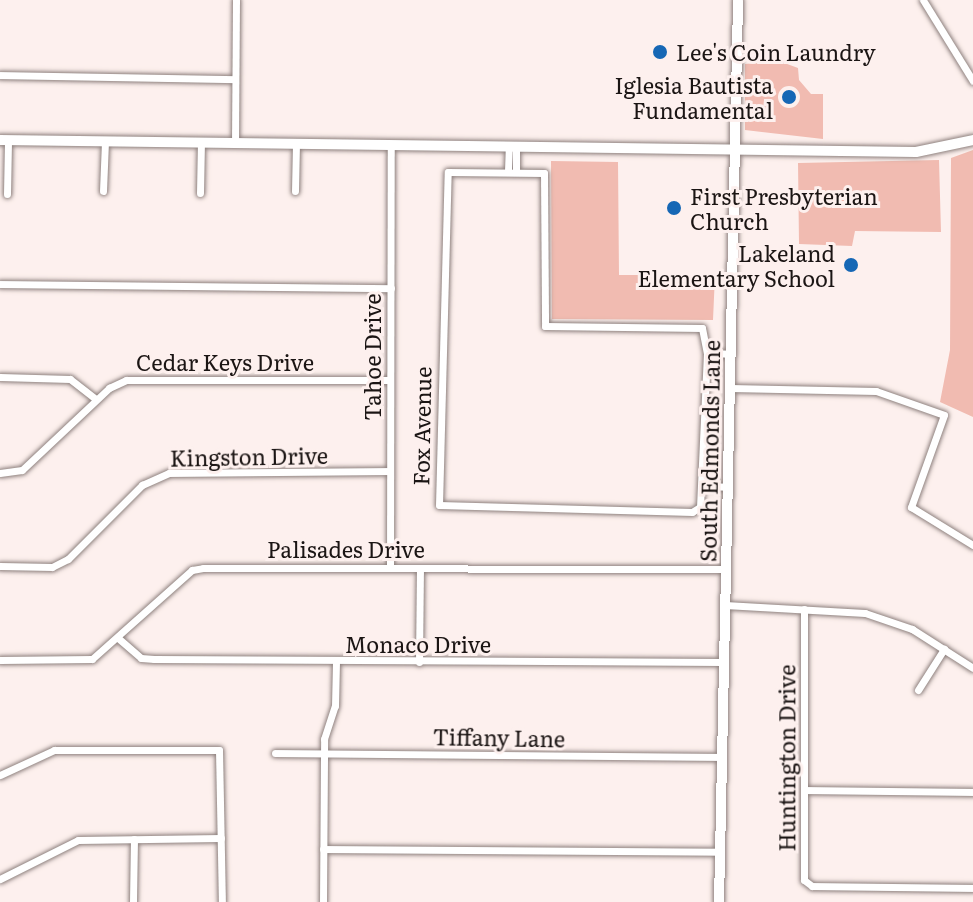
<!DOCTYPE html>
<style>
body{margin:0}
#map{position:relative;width:973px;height:902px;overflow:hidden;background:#fdf0ee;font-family:Literata,serif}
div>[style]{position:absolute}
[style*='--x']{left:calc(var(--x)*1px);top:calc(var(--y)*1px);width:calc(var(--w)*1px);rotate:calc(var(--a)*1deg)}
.green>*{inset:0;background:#f1bbb1}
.roads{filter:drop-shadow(0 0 2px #8e817e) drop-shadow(0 0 2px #8e817e)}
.street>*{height:7px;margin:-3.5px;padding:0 3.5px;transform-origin:3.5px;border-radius:3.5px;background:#fff}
.secondary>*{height:10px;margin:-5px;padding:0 5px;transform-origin:5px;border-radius:5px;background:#fff}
.dots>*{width:22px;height:22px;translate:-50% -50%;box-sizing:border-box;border:4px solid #fdf0ee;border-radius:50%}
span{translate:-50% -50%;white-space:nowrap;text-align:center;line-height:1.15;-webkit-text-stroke:6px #fdf0ee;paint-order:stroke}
.poi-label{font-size:22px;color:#1b1514}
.left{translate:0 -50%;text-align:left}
.right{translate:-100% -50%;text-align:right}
.street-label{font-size:22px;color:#1b1514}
</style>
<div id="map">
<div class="green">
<i style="clip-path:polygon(779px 61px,798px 68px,799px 80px,811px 94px,823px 94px,823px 139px,745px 130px,745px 64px)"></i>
<i style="clip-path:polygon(973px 150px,973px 417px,940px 402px,950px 350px,951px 158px)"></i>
<i style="clip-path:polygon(939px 160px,941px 232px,855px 231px,852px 246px,799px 244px,798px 163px)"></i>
<i style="clip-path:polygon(551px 161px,618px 162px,619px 275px,715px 275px,713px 320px,552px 319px)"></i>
</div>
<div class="roads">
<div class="street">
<i style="--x:923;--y:0;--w:95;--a:58.3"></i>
<i style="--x:0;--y:75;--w:235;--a:1"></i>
<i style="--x:235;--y:143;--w:143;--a:-89.6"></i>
<i style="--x:508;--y:171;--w:24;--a:-88"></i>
<i style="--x:516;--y:171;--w:24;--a:-90"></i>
<i style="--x:448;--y:172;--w:96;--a:0.6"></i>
<i style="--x:544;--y:173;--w:153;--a:89.6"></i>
<i style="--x:545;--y:326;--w:157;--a:0.7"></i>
<i style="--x:702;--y:328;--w:25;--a:79"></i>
<i style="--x:707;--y:353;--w:154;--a:92.6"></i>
<i style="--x:700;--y:507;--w:9;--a:148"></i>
<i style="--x:692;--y:512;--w:253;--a:-178.4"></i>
<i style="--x:439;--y:505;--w:333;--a:-88.5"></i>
<i style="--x:103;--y:191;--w:49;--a:-87.7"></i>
<i style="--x:295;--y:191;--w:47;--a:-88.8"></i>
<i style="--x:200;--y:193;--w:50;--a:-88.9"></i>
<i style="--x:7;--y:194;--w:54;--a:-88.9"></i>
<i style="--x:0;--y:284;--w:391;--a:0.6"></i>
<i style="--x:707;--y:353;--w:24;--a:2"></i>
<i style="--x:0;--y:377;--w:70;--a:1.6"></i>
<i style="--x:70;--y:379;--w:33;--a:38"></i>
<i style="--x:730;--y:388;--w:146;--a:1.2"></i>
<i style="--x:876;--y:391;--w:72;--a:19.4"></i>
<i style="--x:944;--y:415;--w:98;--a:109.7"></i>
<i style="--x:911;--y:507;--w:73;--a:31.5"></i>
<i style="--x:0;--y:473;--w:22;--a:-8"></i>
<i style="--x:22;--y:470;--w:120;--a:-43.3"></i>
<i style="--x:109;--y:388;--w:19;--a:-25"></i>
<i style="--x:126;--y:380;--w:264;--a:0"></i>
<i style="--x:703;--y:486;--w:25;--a:2"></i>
<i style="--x:0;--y:566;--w:52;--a:1.1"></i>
<i style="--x:52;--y:567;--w:18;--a:-27"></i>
<i style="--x:68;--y:559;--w:105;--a:-45"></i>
<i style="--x:142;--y:485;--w:30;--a:-24"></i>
<i style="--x:169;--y:473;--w:221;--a:-0.5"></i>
<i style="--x:390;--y:568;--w:422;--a:-89.9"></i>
<i style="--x:725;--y:605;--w:140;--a:3.3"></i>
<i style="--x:865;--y:613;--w:50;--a:18.8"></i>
<i style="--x:912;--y:629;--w:72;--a:32.6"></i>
<i style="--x:804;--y:609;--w:271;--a:90"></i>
<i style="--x:804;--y:880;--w:10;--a:37"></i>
<i style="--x:812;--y:886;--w:161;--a:0.7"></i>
<i style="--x:118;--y:638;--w:30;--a:41"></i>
<i style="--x:141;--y:658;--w:13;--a:4"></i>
<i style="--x:154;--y:659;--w:570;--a:0.3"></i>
<i style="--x:0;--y:660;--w:92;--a:-0.6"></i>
<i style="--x:92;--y:659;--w:134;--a:-41.7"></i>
<i style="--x:192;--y:570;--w:11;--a:-10"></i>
<i style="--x:203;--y:568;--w:523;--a:0.11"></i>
<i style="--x:419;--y:662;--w:94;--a:-89.4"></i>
<i style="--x:918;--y:690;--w:49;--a:-57.6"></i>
<i style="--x:275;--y:753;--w:447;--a:0.5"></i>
<i style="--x:0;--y:775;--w:60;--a:-24.8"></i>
<i style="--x:54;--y:750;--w:165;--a:0"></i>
<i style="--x:219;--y:750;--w:152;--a:88.9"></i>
<i style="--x:805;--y:790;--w:168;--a:0.7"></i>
<i style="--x:323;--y:849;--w:397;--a:0.4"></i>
<i style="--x:0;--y:879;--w:87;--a:-26.6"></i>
<i style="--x:78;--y:840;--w:143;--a:-0.8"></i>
<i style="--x:133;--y:902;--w:63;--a:-89.1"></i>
<i style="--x:323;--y:902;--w:163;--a:-89.6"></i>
<i style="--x:324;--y:739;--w:35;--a:-72"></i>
<i style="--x:335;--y:706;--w:44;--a:-88.7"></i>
</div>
<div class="secondary">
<i style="--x:0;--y:140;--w:916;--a:0.75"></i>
<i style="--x:916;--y:152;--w:58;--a:-11.9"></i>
<i style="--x:719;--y:902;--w:902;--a:-88.79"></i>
</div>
</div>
<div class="dots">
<i style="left:660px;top:52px;background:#1667b5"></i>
<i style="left:789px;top:97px;background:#1667b5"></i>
<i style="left:674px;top:208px;background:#1667b5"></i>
<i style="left:851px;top:265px;background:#1667b5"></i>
</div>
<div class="poi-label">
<span class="left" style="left:676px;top:52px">Lee's Coin Laundry</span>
<span class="right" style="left:773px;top:97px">Iglesia Bautista<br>Fundamental</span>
<span class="left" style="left:690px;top:208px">First Presbyterian<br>Church</span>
<span class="right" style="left:835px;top:265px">Lakeland<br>Elementary School</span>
</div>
<div class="street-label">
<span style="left:372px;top:357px;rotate:-90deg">Tahoe Drive</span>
<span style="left:225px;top:362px">Cedar Keys Drive</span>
<span style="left:421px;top:426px;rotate:-89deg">Fox Avenue</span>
<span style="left:709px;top:451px;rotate:-89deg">South Edmonds Lane</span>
<span style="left:249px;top:456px;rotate:-1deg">Kingston Drive</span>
<span style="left:346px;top:549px">Palisades Drive</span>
<span style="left:418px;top:644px">Monaco Drive</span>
<span style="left:499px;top:737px;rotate:1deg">Tiffany Lane</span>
<span style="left:786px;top:758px;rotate:-90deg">Huntington Drive</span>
</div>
</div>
